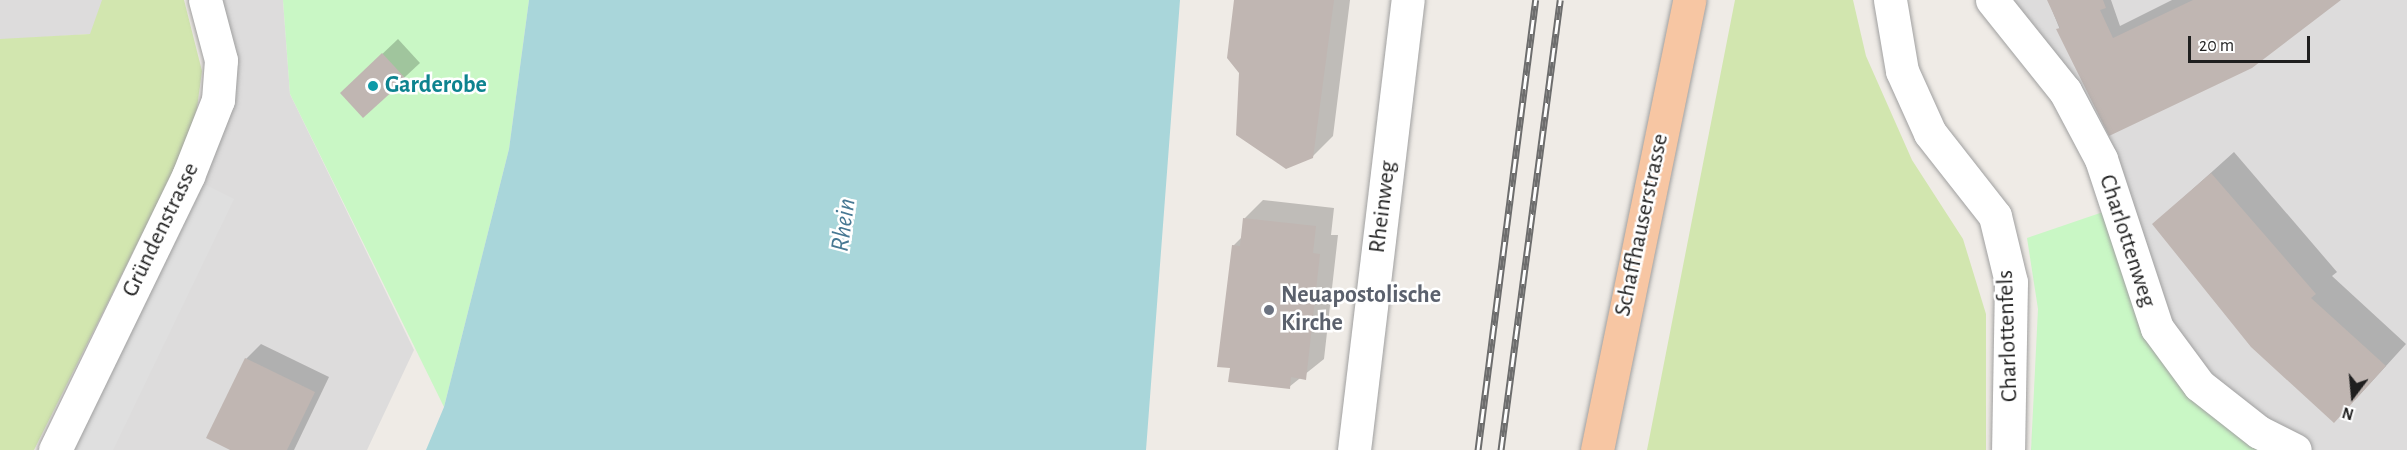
<!DOCTYPE html>
<meta charset="utf-8">
<style>
body{margin:0}
#map{position:relative;width:2407px;height:450px;overflow:hidden;background:#efebe6;font-family:"Alegreya Sans",sans-serif}
div>[style]{position:absolute}
[style*='--x']{left:calc(var(--x)*1px);top:calc(var(--y)*1px);width:calc(var(--w)*1px);rotate:calc(var(--a)*1deg)}
.residential>*{inset:0;background:#dddcdc}
.grass>*{inset:0;background:#d2e6af}
.park>*{inset:0;background:#c9f7c5}
.parking>*{inset:0;background:#dfdfdf}
.water>*{inset:0;background:#a9d6da}
.shadow>*{inset:0;background:#0003}
.building>*{inset:0;background:#c0b6b2}
.roads{filter:drop-shadow(0 0 2px #a0a0a0) drop-shadow(0 0 2px #a0a0a0)}
.street>*{height:33px;margin:-16.5px;padding:0 16.5px;transform-origin:16.5px;border-radius:16.5px;background:#fff}
.primary>*{height:33px;margin:-16.5px;padding:0 16.5px;transform-origin:16.5px;border-radius:16.5px;background:#f7c6a3}
.rail>*{height:7px;margin-top:-3.5px;transform-origin:0;background:repeating-linear-gradient(90deg,#fff 0 14px,#6d6d6d 0 28px);box-sizing:border-box;border-block:2px solid #6d6d6d}
.dots>*{width:16px;height:16px;translate:-50% -50%;box-sizing:border-box;border:3px solid #fff;border-radius:50%}
span{translate:-50% -50%;white-space:nowrap;text-align:center;line-height:1.15;-webkit-text-stroke:5px #fff;paint-order:stroke}
.culture-label{font-size:24px;color:#0d838f;font-weight:700}
.left{translate:0 -50%;text-align:left}
.street-label{font-size:24px;color:#1f1f1f}
.worship-label{font-size:24px;color:#5b616d;font-weight:700}
.water-label{font-size:26px;color:#477893;font-style:italic}
.north{position:absolute;left:2323px;top:366px;width:60px;height:60px;-webkit-text-stroke:4px #fff;paint-order:stroke;rotate:196deg;font-size:16px;font-weight:700;line-height:24px;text-align:center;color:#1f1f1f}
.north::after{content:'';display:block;margin:auto;width:21px;height:27px;background:#1f1f1f;clip-path:polygon(50% 0,100% 100%,50% 72%,0 100%)}
.scale{position:absolute;left:2188px;top:36px;width:122px;height:27px;box-sizing:border-box;border:3px solid #1f1f1f;border-top:0;padding-left:8px;font-size:18px;line-height:21px;white-space:nowrap;color:#1f1f1f;-webkit-text-stroke:4px #fff;paint-order:stroke}
</style>
<div id="map">
<div class="residential">
<i style="clip-path:polygon(0 0,103px 0,91px 34px,0 40px)"></i>
<i style="clip-path:polygon(205px 0,283px 0,290px 94px,414px 350px,367px 450px,55px 450px,206px 136px)"></i>
<i style="clip-path:polygon(1992px 0,2407px 0,2407px 450px,2295px 450px,2199px 385px,2101px 159px)"></i>
</div>
<div class="grass">
<i style="clip-path:polygon(102px 0,184px 0,202px 71px,197px 108px,185px 148px,34px 450px,0 450px,0 39px,90px 34px)"></i>
<i style="clip-path:polygon(1735px 0,1853px 0,1866px 56px,1912px 160px,1963px 239px,1986px 314px,1986px 450px,1647px 450px)"></i>
</div>
<div class="park">
<i style="clip-path:polygon(283px 0,529px 0,509px 149px,444px 407px,290px 94px)"></i>
<i style="clip-path:polygon(2103px 212px,2162px 357px,2275px 450px,2031px 450px,2038px 309px,2027px 238px)"></i>
</div>
<div class="parking">
<i style="clip-path:polygon(188px 176px,234px 199px,113px 450px,55px 450px)"></i>
</div>
<div class="water">
<i style="clip-path:polygon(529px 0,1180px 0,1146px 450px,426px 450px,444px 407px,509px 149px)"></i>
</div>
<div class="shadow">
<i style="clip-path:polygon(1235px 0,1350px 0,1333px 136px,1312px 157px,1240px 72px)"></i>
<i style="clip-path:polygon(2048px 0,2111px 0,2120px 26px,2172px 0,2338px 0,2073px 62px)"></i>
<i style="clip-path:polygon(398px 39px,420px 63px,363px 116px,357px 78px)"></i>
<i style="clip-path:polygon(2234px 152px,2337px 272px,2332px 276px,2406px 344px,2355px 400px,2154px 224px)"></i>
<i style="clip-path:polygon(1263px 200px,1334px 208px,1331px 235px,1338px 235px,1324px 359px,1289px 387px,1233px 246px,1243px 236px,1245px 218px)"></i>
<i style="clip-path:polygon(261px 344px,329px 377px,294px 450px,233px 450px,246px 359px)"></i>
</div>
<div class="building">
<i style="clip-path:polygon(1234px 0,1334px 0,1313px 158px,1286px 169px,1236px 135px,1239px 73px,1227px 58px)"></i>
<i style="clip-path:polygon(2047px 0,2103px 0,2106px 8px,2100px 10px,2113px 38px,2193px 0,2341px 0,2252px 68px,2109px 136px,2056px 29px,2060px 28px)"></i>
<i style="clip-path:polygon(382px 53px,406px 79px,363px 118px,340px 93px)"></i>
<i style="clip-path:polygon(2211px 173px,2316px 294px,2311px 298px,2386px 366px,2334px 423px,2251px 347px,2152px 224px)"></i>
<i style="clip-path:polygon(1243px 218px,1316px 226px,1313px 253px,1320px 254px,1306px 380px,1291px 377px,1290px 389px,1228px 382px,1230px 368px,1217px 367px,1232px 245px,1240px 246px)"></i>
<i style="clip-path:polygon(245px 358px,315px 392px,287px 450px,230px 450px,206px 438px)"></i>
</div>
<div class="roads">
<div class="street">
<i style="--x:1890;--y:0;--w:72;--a:80.4"></i>
<i style="--x:1902;--y:71;--w:68;--a:65.7"></i>
<i style="--x:1930;--y:133;--w:105;--a:51.9"></i>
<i style="--x:1995;--y:216;--w:68;--a:76.4"></i>
<i style="--x:2011;--y:282;--w:168;--a:91"></i>
<i style="--x:1992;--y:0;--w:117;--a:51.3"></i>
<i style="--x:2065;--y:91;--w:77;--a:62.1"></i>
<i style="--x:2101;--y:159;--w:178;--a:71.7"></i>
<i style="--x:2157;--y:328;--w:71;--a:53.6"></i>
<i style="--x:2199;--y:385;--w:76;--a:38.1"></i>
<i style="--x:2259;--y:432;--w:40;--a:26.6"></i>
<i style="--x:55;--y:450;--w:305;--a:-64.1"></i>
<i style="--x:188;--y:176;--w:82;--a:-68.5"></i>
<i style="--x:218;--y:100;--w:40;--a:-85.7"></i>
<i style="--x:221;--y:60;--w:62;--a:-104.9"></i>
<i style="--x:1354;--y:450;--w:453;--a:-83.2"></i>
</div>
<div class="primary">
<i style="--x:1597;--y:450;--w:459;--a:-78.4"></i>
</div>
</div>
<div class="rail">
<i style="--x:1478;--y:450;--w:454;--a:-82.7"></i>
<i style="--x:1501;--y:450;--w:454;--a:-82.5"></i>
</div>
<div class="dots">
<i style="left:373px;top:86px;background:#0f9aa8"></i>
<i style="left:1269px;top:310px;background:#6b7280"></i>
</div>
<div class="culture-label">
<span class="left" style="left:385px;top:86px">Garderobe</span>
</div>
<div class="street-label">
<span style="left:1383px;top:207px;rotate:-83deg">Rheinweg</span>
<span style="left:1642px;top:225px;rotate:-78deg">Schaffhauserstrasse</span>
<span style="left:161px;top:230px;rotate:-64deg">Gründenstrasse</span>
<span style="left:2127px;top:241px;rotate:72deg">Charlottenweg</span>
<span style="left:2008px;top:336px;rotate:-92deg">Charlottenfels</span>
</div>
<div class="worship-label">
<span class="left" style="left:1281px;top:310px">Neuapostolische<br>Kirche</span>
</div>
<div class="water-label">
<span style="left:844px;top:225px;rotate:-82deg">Rhein</span>
</div>
<div class="north">N</div>
<div class="scale">20 m</div>
</div>
